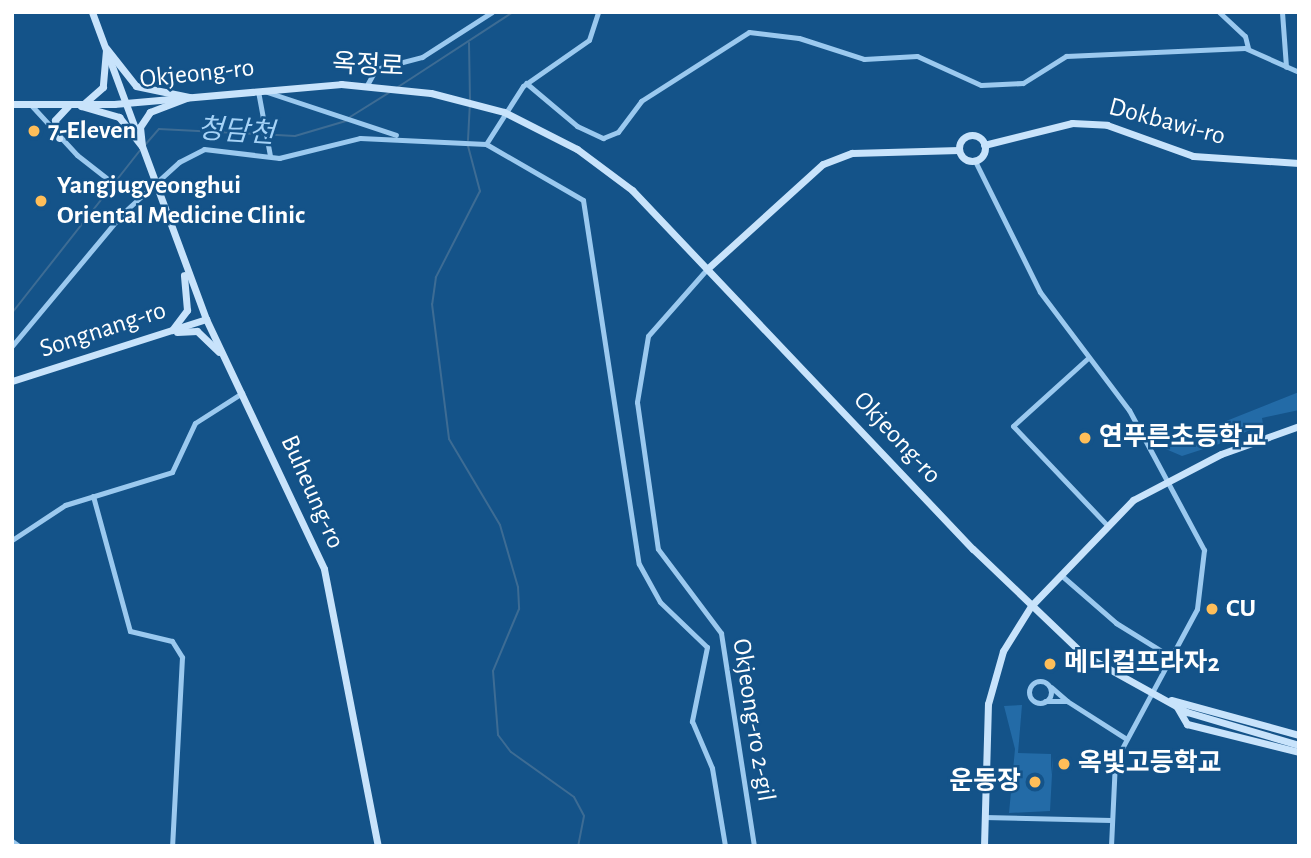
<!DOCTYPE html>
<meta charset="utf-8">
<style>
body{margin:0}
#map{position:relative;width:1311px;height:858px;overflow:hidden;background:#145389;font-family:"Alegreya Sans","Noto Sans KR",sans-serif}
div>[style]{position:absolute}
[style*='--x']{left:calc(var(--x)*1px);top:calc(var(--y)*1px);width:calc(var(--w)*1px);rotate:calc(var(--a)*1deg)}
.green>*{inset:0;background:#236ba7}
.stream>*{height:2px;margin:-1px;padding:0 1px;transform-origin:1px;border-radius:1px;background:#3d6c94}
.street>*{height:5px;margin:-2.5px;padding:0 2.5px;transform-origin:2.5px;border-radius:2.5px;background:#9bc9ef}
.street>.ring{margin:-2.5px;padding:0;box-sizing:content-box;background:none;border:5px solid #9bc9ef;border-radius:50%}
.secondary>*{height:7px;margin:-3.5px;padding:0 3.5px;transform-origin:3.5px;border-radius:3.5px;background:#c8e3fb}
.secondary>.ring{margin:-3.5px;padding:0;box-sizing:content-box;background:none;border:7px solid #c8e3fb;border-radius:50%}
.dots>*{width:19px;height:19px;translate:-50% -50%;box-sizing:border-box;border:4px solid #145389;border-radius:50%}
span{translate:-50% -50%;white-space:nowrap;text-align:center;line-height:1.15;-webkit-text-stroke:5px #145389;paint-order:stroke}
.street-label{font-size:26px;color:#fff}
.poi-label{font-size:26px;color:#fff;font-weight:700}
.left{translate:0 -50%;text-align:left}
.right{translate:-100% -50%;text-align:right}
.water-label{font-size:28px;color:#a6d3f7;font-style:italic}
.frame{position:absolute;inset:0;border:14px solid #fff;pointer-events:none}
</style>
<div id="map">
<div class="green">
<i style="clip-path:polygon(1299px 392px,1299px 410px,1262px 418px,1263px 424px,1222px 443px,1182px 456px,1161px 447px)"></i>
<i style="clip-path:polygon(1022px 705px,1018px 753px,1051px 754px,1051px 775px,1053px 756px,1050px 811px,1009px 813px,1015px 749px,1004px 706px)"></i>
</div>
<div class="stream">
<i style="--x:469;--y:43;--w:59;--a:89"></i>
<i style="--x:398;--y:87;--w:137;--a:-33.1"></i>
<i style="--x:350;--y:117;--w:47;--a:-32"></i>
<i style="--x:468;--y:140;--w:33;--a:-87"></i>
<i style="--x:145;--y:145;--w:21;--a:-49"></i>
<i style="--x:159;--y:129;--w:136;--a:2.9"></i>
<i style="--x:295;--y:136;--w:53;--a:-16.4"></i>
<i style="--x:468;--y:146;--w:47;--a:75.1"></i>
<i style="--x:480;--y:191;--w:97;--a:117.1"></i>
<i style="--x:436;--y:277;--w:27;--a:98"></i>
<i style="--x:432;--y:304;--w:136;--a:82.8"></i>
<i style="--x:449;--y:439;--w:100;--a:59.3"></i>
<i style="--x:500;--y:525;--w:65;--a:73.8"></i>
<i style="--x:518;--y:587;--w:22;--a:87"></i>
<i style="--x:519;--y:609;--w:67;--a:112.8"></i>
<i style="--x:493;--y:671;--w:64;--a:85.5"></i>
<i style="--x:498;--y:735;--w:21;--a:53"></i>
<i style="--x:511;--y:752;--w:77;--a:35.5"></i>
<i style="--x:574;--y:797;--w:21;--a:62"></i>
<i style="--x:584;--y:816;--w:31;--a:101"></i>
<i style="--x:12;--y:313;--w:209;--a:-51.8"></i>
</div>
<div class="street">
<i style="--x:1219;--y:12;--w:35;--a:43"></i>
<i style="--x:1245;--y:36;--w:12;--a:76"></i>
<i style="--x:1282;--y:12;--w:55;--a:85.8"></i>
<i style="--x:526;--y:83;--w:67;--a:40.1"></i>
<i style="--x:577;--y:126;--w:29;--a:25"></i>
<i style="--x:603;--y:138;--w:16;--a:-22"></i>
<i style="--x:618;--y:132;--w:39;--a:-53"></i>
<i style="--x:641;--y:101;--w:128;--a:-32.6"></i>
<i style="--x:749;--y:32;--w:50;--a:6.8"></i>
<i style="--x:799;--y:38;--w:68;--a:17.9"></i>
<i style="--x:864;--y:59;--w:53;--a:-3.2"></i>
<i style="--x:917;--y:56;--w:70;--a:24.4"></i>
<i style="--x:981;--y:85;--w:42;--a:-2.7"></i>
<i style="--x:1023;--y:83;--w:51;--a:-32.1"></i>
<i style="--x:1066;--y:56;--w:179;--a:-2.6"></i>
<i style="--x:1245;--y:48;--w:59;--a:24"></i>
<i style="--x:367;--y:85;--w:18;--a:-61"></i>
<i style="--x:376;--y:69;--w:48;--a:-14.6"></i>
<i style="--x:422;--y:57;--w:83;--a:-32.7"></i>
<i style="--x:258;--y:91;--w:66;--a:79.5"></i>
<i style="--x:264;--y:91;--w:139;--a:18.4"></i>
<i style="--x:31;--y:105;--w:68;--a:47.4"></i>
<i style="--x:77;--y:155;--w:58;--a:38"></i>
<i style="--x:486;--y:144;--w:69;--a:-57.5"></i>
<i style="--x:523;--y:86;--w:80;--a:-34.9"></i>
<i style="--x:589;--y:40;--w:29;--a:-72"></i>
<i style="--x:975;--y:161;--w:146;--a:63.6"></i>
<i style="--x:1040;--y:292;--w:148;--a:53"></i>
<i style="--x:1129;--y:410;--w:159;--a:61.8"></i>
<i style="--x:1204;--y:550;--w:59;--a:96.8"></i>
<i style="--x:1197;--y:609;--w:173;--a:118.3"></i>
<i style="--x:1115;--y:761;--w:85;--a:92.7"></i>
<i style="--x:707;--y:269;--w:89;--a:131.4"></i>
<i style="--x:648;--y:336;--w:67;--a:99.5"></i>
<i style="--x:637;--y:402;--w:148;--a:81.9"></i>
<i style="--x:658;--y:549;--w:105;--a:53.1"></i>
<i style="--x:721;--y:633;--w:216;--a:81.2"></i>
<i style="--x:12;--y:346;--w:173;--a:-50.2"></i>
<i style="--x:123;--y:213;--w:76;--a:-42.3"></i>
<i style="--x:179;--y:162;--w:28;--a:-27"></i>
<i style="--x:204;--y:149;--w:76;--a:6.8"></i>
<i style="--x:279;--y:158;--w:83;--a:-13.9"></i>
<i style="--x:360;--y:138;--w:126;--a:2.7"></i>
<i style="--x:486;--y:144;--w:112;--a:30"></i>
<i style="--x:583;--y:200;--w:368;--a:81.3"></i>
<i style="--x:639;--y:564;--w:43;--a:61.1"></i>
<i style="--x:660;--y:602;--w:65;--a:43.8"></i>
<i style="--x:707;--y:647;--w:76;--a:101.5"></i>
<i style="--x:692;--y:721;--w:51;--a:66.9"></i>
<i style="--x:712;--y:768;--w:79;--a:80.5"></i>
<i style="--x:1088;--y:358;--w:101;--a:137.8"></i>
<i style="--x:1013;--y:426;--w:137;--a:46.5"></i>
<i style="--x:93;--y:496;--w:140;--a:74.7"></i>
<i style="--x:130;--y:631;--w:43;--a:13.4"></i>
<i style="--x:172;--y:641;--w:19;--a:58"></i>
<i style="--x:182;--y:657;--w:189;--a:93"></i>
<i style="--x:12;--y:540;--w:64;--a:-33.4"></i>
<i style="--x:65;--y:505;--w:112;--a:-17.1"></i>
<i style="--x:172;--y:472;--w:54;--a:-64.9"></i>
<i style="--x:195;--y:423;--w:56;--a:-32.6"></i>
<i style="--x:1061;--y:575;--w:73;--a:41.1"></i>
<i style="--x:1116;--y:623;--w:65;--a:31.7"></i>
<i class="ring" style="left:1029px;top:681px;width:17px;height:17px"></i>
<i style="--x:1045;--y:701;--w:22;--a:0"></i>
<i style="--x:1067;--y:701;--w:21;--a:-139"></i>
<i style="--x:1067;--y:701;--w:69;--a:32.5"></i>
<i style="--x:984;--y:817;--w:127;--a:1.4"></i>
<i style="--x:12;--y:841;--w:9;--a:36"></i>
</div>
<div class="secondary">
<i style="--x:92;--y:12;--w:135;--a:69.7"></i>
<i style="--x:106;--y:48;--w:48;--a:51.7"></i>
<i style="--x:136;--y:86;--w:54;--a:11.7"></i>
<i style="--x:189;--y:97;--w:42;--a:159"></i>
<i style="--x:150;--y:112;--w:18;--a:124"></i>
<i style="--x:140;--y:127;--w:19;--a:84"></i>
<i style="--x:142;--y:146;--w:184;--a:69.7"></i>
<i style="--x:206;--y:319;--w:276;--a:64.7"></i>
<i style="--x:324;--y:569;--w:282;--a:79"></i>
<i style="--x:106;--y:50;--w:37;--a:95"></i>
<i style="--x:103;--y:87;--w:29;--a:139"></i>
<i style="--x:81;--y:106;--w:40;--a:16"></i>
<i style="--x:119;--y:117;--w:36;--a:52"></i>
<i style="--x:12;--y:104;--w:102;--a:0"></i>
<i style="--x:114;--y:104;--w:228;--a:-5"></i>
<i style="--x:341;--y:84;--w:90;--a:5.7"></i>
<i style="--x:431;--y:93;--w:75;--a:14.6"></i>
<i style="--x:504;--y:112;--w:82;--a:26.9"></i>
<i style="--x:577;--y:149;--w:69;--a:36.7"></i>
<i style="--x:632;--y:190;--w:495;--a:46.5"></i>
<i style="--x:973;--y:549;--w:153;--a:43.7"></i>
<i style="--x:1084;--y:655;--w:118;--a:29"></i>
<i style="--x:1187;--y:712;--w:117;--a:16.4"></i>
<i class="ring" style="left:959px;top:135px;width:19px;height:19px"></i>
<i style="--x:59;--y:138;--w:18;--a:-103"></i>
<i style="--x:55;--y:120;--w:19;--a:-47"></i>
<i style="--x:984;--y:145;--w:91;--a:-14"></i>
<i style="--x:1072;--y:123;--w:35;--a:3"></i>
<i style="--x:1107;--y:125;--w:91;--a:19.8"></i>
<i style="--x:1193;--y:156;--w:106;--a:3.8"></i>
<i style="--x:707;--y:269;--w:156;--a:-42.2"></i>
<i style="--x:823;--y:164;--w:31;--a:-21"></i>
<i style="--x:852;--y:153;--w:107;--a:-1.6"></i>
<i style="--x:172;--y:330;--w:25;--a:-53"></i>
<i style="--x:187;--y:310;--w:35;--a:-95"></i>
<i style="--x:177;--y:332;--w:20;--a:-3"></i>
<i style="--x:197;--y:331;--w:30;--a:44"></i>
<i style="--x:12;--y:381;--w:204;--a:-17.7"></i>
<i style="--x:1171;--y:700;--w:133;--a:15.3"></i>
<i style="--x:1177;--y:707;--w:20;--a:60"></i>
<i style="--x:1187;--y:724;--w:115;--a:14"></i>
<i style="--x:984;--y:846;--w:142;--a:-88.4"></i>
<i style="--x:988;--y:704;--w:55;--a:-74.2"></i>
<i style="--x:1003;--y:651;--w:53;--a:-58.1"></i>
<i style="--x:1031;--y:606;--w:147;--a:-46.1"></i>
<i style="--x:1133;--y:500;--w:99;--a:-27.6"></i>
<i style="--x:1221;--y:454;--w:83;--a:-19.7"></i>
</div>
<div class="dots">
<i style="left:34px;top:131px;background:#ffbe59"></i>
<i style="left:41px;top:201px;background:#ffbe59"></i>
<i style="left:1085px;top:438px;background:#ffbe59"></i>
<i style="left:1212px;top:609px;background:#ffbe59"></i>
<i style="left:1050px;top:664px;background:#ffbe59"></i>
<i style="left:1064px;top:764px;background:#ffbe59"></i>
<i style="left:1035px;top:782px;background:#ffbe59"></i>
</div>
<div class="street-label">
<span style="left:368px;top:66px;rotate:3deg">옥정로</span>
<span style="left:197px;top:74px;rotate:-6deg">Okjeong-ro</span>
<span style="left:1167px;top:122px;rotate:15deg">Dokbawi-ro</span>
<span style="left:103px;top:330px;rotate:-18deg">Songnang-ro</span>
<span style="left:897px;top:438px;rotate:47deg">Okjeong-ro</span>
<span style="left:312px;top:492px;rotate:66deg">Buheung-ro</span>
<span style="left:753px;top:720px;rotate:81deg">Okjeong-ro 2-gil</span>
</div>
<div class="poi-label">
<span class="left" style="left:48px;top:131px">7-Eleven</span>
<span class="left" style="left:57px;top:201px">Yangjugyeonghui<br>Oriental Medicine Clinic</span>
<span class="left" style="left:1099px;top:438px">연푸른초등학교</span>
<span class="left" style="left:1226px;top:609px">CU</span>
<span class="left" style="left:1064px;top:664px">메디컬프라자2</span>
<span class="left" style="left:1078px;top:764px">옥빛고등학교</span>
<span class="right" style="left:1021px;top:782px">운동장</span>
</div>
<div class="water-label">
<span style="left:236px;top:132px;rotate:4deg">청담천</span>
</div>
<div class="frame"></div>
</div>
